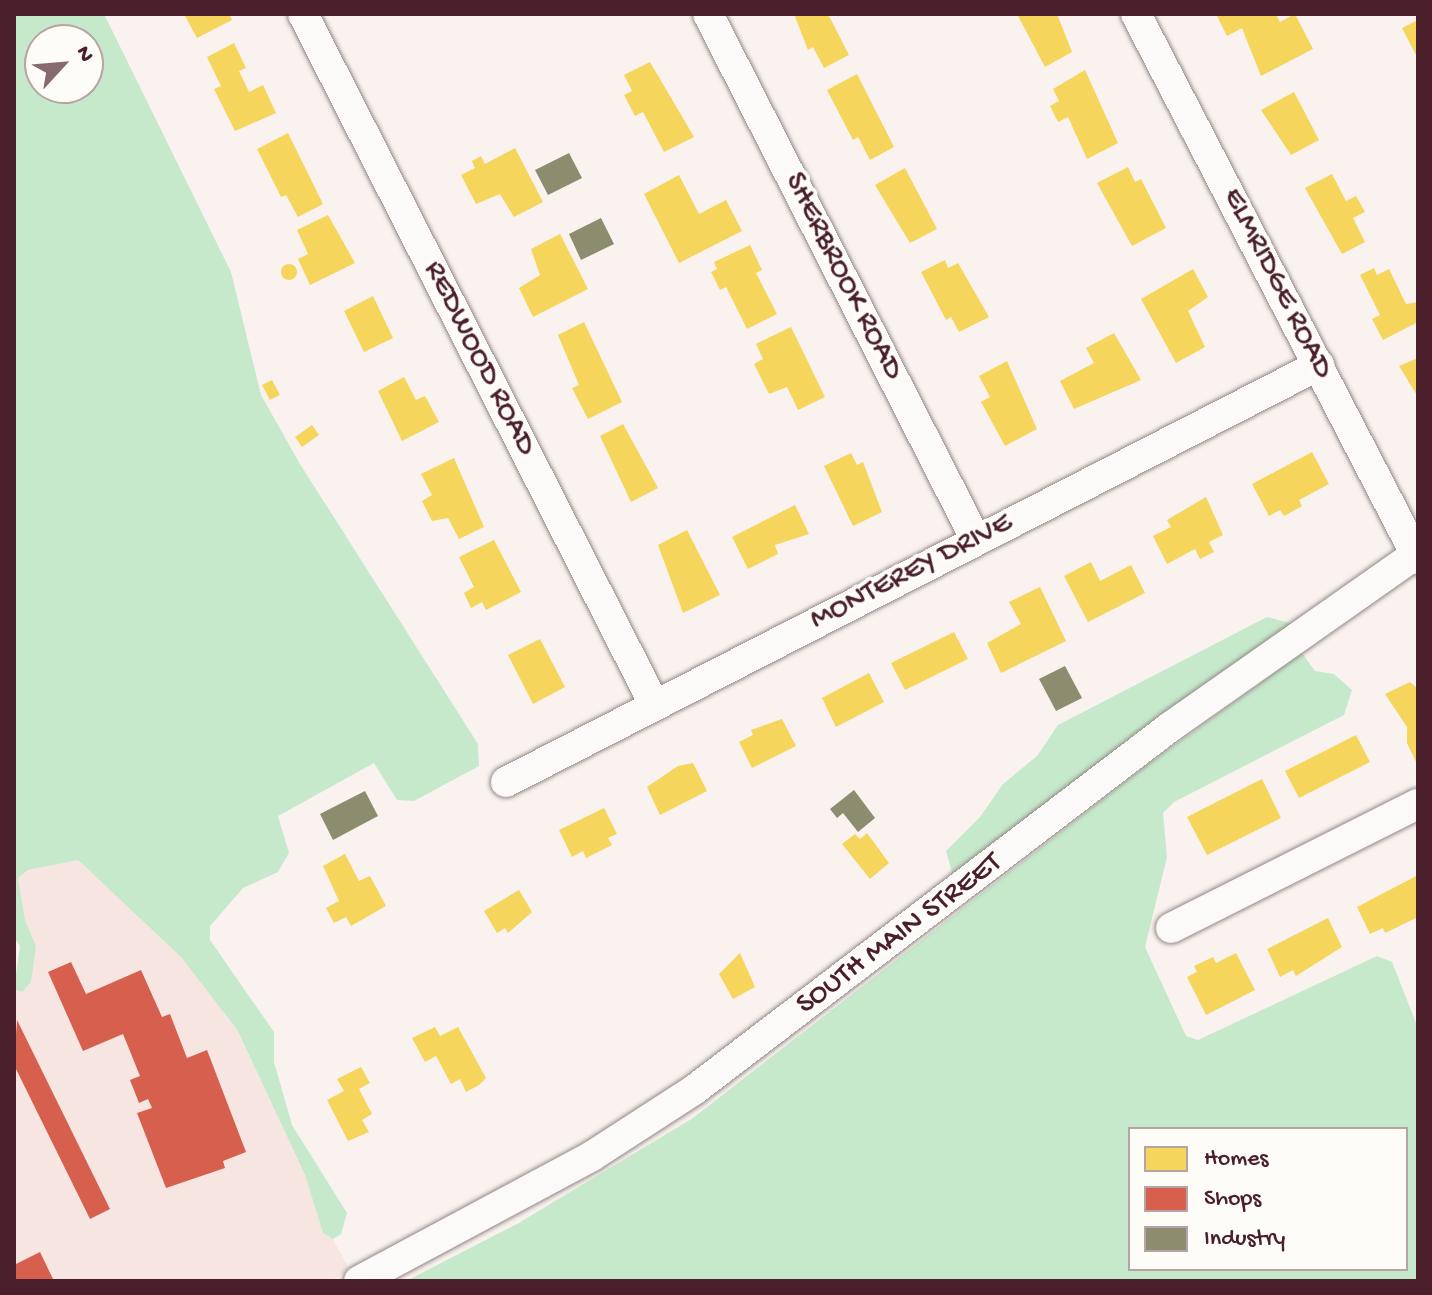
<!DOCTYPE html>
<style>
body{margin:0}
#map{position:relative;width:1432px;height:1295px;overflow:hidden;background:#f9f2ef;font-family:"Gochi Hand",sans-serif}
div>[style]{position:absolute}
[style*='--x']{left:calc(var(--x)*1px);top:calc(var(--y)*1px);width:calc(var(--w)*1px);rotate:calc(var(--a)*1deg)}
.built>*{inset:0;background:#f7e5e1}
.green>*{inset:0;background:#c6e9cb}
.homes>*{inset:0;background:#f6d55c}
.round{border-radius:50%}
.shops>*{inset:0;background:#d6604d}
.industry>*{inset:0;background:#8c8c6e}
.roads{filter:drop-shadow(0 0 2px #918686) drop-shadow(0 0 2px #918686)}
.minor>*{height:30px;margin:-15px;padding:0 15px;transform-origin:15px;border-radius:15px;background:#fbfaf8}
span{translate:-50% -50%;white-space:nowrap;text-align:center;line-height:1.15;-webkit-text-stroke:8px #fdfcf7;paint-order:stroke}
.street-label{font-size:30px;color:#4a1f2b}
.frame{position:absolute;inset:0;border:16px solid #4a1f2b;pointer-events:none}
.legend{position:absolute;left:1128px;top:1127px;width:280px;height:144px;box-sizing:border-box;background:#fdfcf7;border:2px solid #b5a4a5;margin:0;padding:10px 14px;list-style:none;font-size:24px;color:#4a1f2b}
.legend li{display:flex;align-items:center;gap:16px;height:40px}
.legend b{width:40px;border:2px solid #b5a4a5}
.north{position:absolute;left:24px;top:24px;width:80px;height:80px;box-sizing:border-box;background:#fdfcf7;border:2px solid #b5a4a5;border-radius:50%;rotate:64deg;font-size:22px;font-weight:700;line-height:32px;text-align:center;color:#4a1f2b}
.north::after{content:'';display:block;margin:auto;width:28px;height:36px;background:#876970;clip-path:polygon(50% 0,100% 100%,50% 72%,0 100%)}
</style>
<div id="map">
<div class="built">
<i style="clip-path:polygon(78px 860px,181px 957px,238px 1031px,305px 1175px,323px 1233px,333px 1239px,350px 1271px,330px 1281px,14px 1281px,14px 989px,22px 992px,36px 946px,25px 920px,18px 878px,28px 870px)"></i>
</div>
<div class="green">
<i style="clip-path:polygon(evenodd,14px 14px,104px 14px,231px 272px,261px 395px,300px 464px,478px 744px,479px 766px,414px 801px,397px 800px,374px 763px,278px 816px,289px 853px,278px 872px,243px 888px,210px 926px,210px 940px,274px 1032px,274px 1062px,292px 1125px,347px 1213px,341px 1234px,333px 1239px,323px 1233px,305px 1175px,238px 1031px,181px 957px,78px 860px,28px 870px,18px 878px,25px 920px,36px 946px,31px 982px,22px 992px,14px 989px,20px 946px,14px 937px,14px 14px,40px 40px,88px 40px,88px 88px,40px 88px,40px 40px)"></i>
<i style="clip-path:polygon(1267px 617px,1293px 624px,955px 883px,946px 851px,980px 817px,1003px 784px,1037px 756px,1058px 725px)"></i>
<i style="clip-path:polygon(evenodd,1302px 653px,1315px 671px,1334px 674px,1352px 690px,1344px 715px,1174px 802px,1163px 813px,1167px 857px,1145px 947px,1186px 1036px,1198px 1040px,1377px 956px,1392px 962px,1418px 1028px,1418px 1281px,406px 1281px,517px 1224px,693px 1118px,1147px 765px,1302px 653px,1130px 1129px,1406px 1129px,1406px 1269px,1130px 1269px,1130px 1129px)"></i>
</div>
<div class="homes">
<i style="clip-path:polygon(184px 14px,229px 14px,232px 20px,197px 38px)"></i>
<i style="clip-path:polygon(794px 14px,828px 14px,849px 55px,824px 68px,813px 47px,808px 50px)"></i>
<i style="clip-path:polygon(1017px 14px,1057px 14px,1072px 52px,1045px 67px)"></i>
<i style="clip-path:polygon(1216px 14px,1276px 14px,1280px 22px,1295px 14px,1313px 49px,1261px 76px,1242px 28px,1227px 36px)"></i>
<i style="clip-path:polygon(1418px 20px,1418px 59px,1402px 28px)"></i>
<i style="clip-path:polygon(234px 43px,246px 68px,239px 71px,249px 92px,263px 85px,276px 113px,235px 131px,214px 89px,221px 86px,207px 57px)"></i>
<i style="clip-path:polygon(650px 62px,694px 137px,664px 152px,643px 112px,635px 116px,624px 95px,632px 91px,624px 75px)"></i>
<i style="clip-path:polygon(1085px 70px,1118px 143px,1087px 159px,1068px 117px,1058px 122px,1050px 106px,1059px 101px,1053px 89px)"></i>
<i style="clip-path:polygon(857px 74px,894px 147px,870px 160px,858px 137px,853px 140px,827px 90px)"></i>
<i style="clip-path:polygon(1294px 92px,1319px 140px,1291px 155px,1261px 110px)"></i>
<i style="clip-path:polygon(288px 133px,323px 204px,298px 217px,286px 195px,281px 197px,257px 149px)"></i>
<i style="clip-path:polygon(515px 148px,543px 202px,514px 217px,500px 194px,476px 204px,461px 175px,475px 168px,472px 161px,481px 156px,485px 164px)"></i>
<i style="clip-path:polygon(1128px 167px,1135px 182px,1141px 179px,1166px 228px,1132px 246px,1097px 183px)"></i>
<i style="clip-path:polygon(905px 168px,937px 229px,910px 243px,875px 185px)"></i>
<i style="clip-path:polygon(1332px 174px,1346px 201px,1356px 196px,1365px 212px,1353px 218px,1365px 242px,1342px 254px,1305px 188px)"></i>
<i style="clip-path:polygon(679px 175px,699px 214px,726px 200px,742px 231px,679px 263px,644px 194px)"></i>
<i style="clip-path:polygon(328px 215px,355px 263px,310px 285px,298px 259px,308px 254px,297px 230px)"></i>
<i style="clip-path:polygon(560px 234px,588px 289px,533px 317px,519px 288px,540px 275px,531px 249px)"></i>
<i style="clip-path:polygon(750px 245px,762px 270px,756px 273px,777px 314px,747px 329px,726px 287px,720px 290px,711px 272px,717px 269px,714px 262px)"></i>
<i style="clip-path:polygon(945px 260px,948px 268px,958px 263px,989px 317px,959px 332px,951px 317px,946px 320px,921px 272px)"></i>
<i class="round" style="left:281px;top:264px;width:16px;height:16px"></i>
<i style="clip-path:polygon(1374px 268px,1377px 275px,1389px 269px,1406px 304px,1418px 302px,1416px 323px,1383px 340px,1372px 319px,1380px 315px,1360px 275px)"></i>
<i style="clip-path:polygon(1193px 269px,1208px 297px,1188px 311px,1205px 347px,1176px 363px,1141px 299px)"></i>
<i style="clip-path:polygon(373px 296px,393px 338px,364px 352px,344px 311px)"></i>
<i style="clip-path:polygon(584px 322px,622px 402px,588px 419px,572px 388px,579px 385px,558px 335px)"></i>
<i style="clip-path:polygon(791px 327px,825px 397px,798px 410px,787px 387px,769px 394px,754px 364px,763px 359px,756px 344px)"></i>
<i style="clip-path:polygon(1114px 333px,1141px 380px,1074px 409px,1060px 381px,1094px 363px,1086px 348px)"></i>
<i style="clip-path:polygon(1418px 358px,1418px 397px,1399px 366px)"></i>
<i style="clip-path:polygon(1007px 361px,1037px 429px,1005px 446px,981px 402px,990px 397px,979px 376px)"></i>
<i style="clip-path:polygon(404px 377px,416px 400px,425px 396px,439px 422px,402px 441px,378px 391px)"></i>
<i style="clip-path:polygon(272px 380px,280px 395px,270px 400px,262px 385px)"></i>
<i style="clip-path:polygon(623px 424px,658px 488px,631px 502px,600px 436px)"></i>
<i style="clip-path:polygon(312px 425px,319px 435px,302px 447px,295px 437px)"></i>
<i style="clip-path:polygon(1312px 452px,1329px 484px,1299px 500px,1302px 506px,1284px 516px,1280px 510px,1269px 516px,1252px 484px)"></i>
<i style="clip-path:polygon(851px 453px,857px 465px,863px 462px,882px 512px,853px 526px,824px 466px)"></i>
<i style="clip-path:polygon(454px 458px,484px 527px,459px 539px,448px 518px,432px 521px,422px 501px,432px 495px,421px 474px)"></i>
<i style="clip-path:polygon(1206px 497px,1223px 535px,1209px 542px,1214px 552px,1200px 559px,1195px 549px,1167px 564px,1153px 536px,1171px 527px,1167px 520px)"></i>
<i style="clip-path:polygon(795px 505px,809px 534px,775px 545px,778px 554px,748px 569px,732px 537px)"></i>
<i style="clip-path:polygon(687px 530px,720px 595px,683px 613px,658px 545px)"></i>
<i style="clip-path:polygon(494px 540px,521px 592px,486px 610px,482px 602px,471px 608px,464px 593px,474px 587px,459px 557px)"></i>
<i style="clip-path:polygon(1091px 562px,1100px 581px,1131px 565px,1145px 593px,1088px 622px,1064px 576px)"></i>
<i style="clip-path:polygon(1040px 587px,1066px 641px,1001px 673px,987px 643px,1021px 624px,1009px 602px)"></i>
<i style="clip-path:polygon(954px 632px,968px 659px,905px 690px,891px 663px)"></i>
<i style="clip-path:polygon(540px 639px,565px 687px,533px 704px,508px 655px)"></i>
<i style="clip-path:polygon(869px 673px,884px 702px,836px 727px,822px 698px)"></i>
<i style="clip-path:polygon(1410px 682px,1418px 689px,1418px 766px,1407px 743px,1407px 727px,1385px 694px)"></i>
<i style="clip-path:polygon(782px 719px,796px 746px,752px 768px,739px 742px,753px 735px,751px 730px)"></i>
<i style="clip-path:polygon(1356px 735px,1370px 762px,1299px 798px,1285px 771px)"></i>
<i style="clip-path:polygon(693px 763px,707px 791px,660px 815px,647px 787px,678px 766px)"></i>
<i style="clip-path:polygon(1262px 779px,1281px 818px,1207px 855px,1187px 817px)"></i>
<i style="clip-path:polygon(604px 808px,617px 834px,608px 838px,612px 845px,586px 858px,583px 851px,572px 857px,559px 830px)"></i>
<i style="clip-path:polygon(867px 833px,889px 863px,870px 879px,842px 844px,855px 834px,860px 839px)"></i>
<i style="clip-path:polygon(345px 854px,359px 881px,370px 876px,386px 906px,351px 926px,346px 917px,334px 923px,326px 908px,339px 901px,323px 866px)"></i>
<i style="clip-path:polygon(1418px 875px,1418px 917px,1385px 933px,1383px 928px,1370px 934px,1357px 907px)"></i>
<i style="clip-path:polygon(519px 890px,532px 912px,508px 933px,505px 928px,497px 933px,484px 911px)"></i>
<i style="clip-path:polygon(1328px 918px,1342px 947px,1296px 976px,1293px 970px,1280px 977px,1267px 949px)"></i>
<i style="clip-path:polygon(740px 953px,755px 987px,733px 999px,719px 974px)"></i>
<i style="clip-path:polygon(1236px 953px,1255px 990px,1206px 1015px,1187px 977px,1197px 972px,1194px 966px,1213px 957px,1216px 963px)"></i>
<i style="clip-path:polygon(435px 1027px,440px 1036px,458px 1027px,486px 1078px,479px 1085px,466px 1092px,460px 1079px,451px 1084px,436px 1056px,425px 1062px,412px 1038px)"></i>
<i style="clip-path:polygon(361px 1067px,370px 1083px,359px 1089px,372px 1114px,362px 1120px,369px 1132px,348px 1141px,327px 1100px,344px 1091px,337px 1079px)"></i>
</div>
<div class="shops">
<i style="clip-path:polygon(71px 962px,86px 994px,141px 970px,162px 1017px,170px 1014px,187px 1058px,207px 1050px,246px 1152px,223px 1161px,225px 1168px,166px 1188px,137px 1113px,152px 1108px,148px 1099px,139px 1103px,130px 1080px,140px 1076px,123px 1034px,83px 1051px,48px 972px)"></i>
<i style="clip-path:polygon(17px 1020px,110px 1209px,90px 1219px,14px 1065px)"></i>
<i style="clip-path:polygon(40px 1252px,54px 1281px,14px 1281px,14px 1265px)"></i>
</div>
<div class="industry">
<i style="clip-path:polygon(569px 153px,582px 178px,548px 195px,535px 170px)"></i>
<i style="clip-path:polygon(601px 218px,614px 244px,581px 260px,569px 234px)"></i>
<i style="clip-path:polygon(1065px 666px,1082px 698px,1056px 711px,1039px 679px)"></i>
<i style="clip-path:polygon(854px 790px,875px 818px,858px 832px,843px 813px,837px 818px,830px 809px)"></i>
<i style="clip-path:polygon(365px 791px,378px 816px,333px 840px,320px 814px)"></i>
</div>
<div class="roads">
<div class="minor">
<i style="--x:303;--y:14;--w:774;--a:63.04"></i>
<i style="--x:708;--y:14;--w:590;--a:63"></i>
<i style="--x:1136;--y:14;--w:614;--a:62.64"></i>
<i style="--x:506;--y:782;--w:914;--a:-27.15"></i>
<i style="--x:1171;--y:928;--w:276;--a:-26.7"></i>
<i style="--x:359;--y:1281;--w:264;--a:-28.2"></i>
<i style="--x:592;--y:1156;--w:121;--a:-32.9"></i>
<i style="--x:694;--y:1090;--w:599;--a:-37.33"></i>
<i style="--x:1170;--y:727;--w:303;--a:-35.1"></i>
</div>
</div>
<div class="street-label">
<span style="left:842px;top:277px;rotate:63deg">SHERBROOK ROAD</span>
<span style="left:1276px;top:284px;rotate:63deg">ELMRIDGE ROAD</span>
<span style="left:478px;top:359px;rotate:63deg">REDWOOD ROAD</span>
<span style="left:912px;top:573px;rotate:-27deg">MONTEREY DRIVE</span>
<span style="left:900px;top:935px;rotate:-37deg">SOUTH MAIN STREET</span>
</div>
<div class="frame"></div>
<ul class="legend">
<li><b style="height:22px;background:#f6d55c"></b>Homes</li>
<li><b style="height:22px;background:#d6604d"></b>Shops</li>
<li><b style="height:22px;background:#8c8c6e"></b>Industry</li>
</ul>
<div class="north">N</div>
</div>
